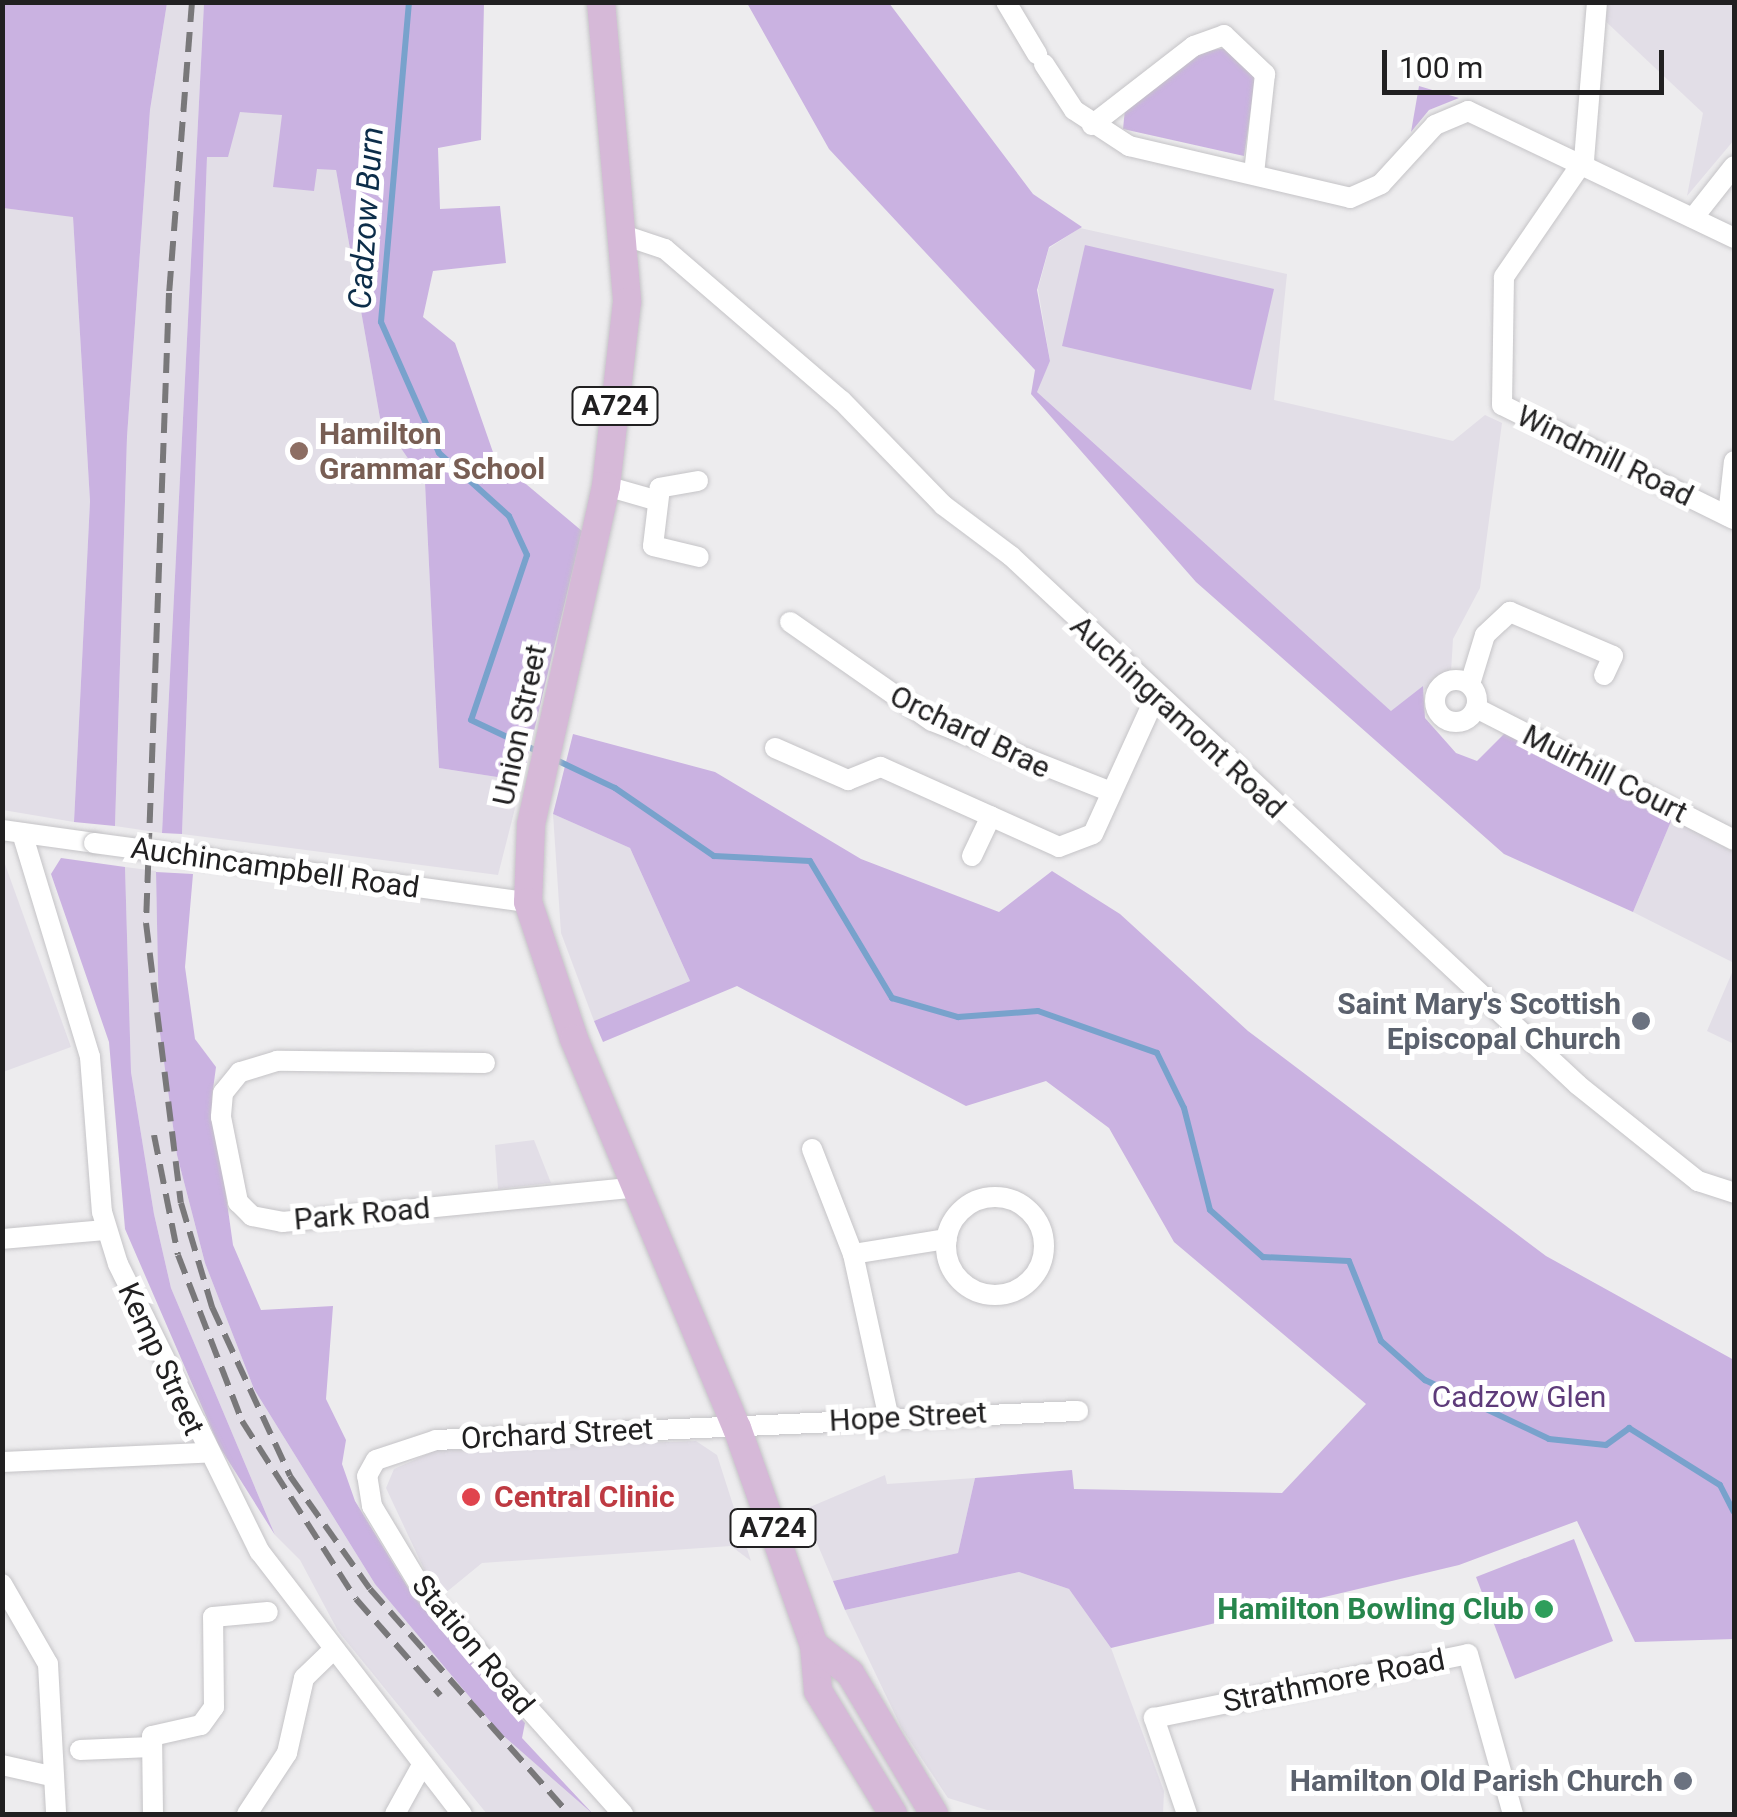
<!DOCTYPE html>
<style>
body{margin:0}
#map{position:relative;width:1737px;height:1817px;overflow:hidden;background:#edecee;font-family:Roboto,sans-serif}
div>[style]{position:absolute}
[style*='--x']{left:calc(var(--x)*1px);top:calc(var(--y)*1px);width:calc(var(--w)*1px);rotate:calc(var(--a)*1deg)}
.built>*{inset:0;background:#e2dee7}
.green>*{inset:0;background:#cab2e1}
.stream>*{height:6px;margin:-3px;padding:0 3px;transform-origin:3px;border-radius:3px;background:#78a2cc}
.roads{filter:drop-shadow(0 0 2px #c5c4c7) drop-shadow(0 0 2px #c5c4c7)}
.minor>*{height:20px;margin:-10px;padding:0 10px;transform-origin:10px;border-radius:10px;background:#fff}
.minor>.ring{margin:-10px;padding:0;box-sizing:content-box;background:none;border:20px solid #fff;border-radius:50%}
.major>*{height:28px;margin:-14px;padding:0 14px;transform-origin:14px;border-radius:14px;background:#d6b9d8}
.rail>*{height:6px;margin-top:-3px;transform-origin:0;background:repeating-linear-gradient(90deg,#79787a 0 20px,transparent 0 30px)}
.bridges{filter:drop-shadow(0 0 2px #c5c4c7) drop-shadow(0 0 2px #c5c4c7)}
.minor-bridge>*{height:20px;margin:-10px;padding:0 10px;transform-origin:10px;border-radius:10px;background:#fff}
.dots>*{width:28px;height:28px;translate:-50% -50%;box-sizing:border-box;border:5px solid #fff;border-radius:50%}
span{translate:-50% -50%;white-space:nowrap;text-align:center;line-height:1.15;-webkit-text-stroke:10px #fff;paint-order:stroke}
.shield-label span{padding:2px 8px;background:#fff;border:2px solid;border-radius:8px;-webkit-text-stroke-width:0}
.shield-label{font-size:28px;color:#212021;font-weight:700}
.education-label{font-size:30px;color:#785e54;font-weight:700}
.left{translate:0 -50%;text-align:left}
.street-label{font-size:30px;color:#212021}
.worship-label{font-size:30px;color:#5b616d;font-weight:700}
.right{translate:-100% -50%;text-align:right}
.park-label{font-size:30px;color:#5e3b7a}
.health-label{font-size:30px;color:#be3a42;font-weight:700}
.leisure-label{font-size:30px;color:#27864d;font-weight:700}
.water-label{font-size:32px;color:#0c2d49;font-style:italic}
.frame{position:absolute;inset:0;border:5px solid #212021;pointer-events:none}
.scale{position:absolute;left:1382px;top:50px;width:282px;height:45px;box-sizing:border-box;border:5px solid #212021;border-top:0;padding-left:12px;font-size:30px;line-height:35px;white-space:nowrap;color:#212021;-webkit-text-stroke:8px #fff;paint-order:stroke}
</style>
<div id="map">
<div class="built">
<i style="clip-path:polygon(167px 3px,204px 3px,162px 833px,115px 826px,127px 437px,150px 110px)"></i>
<i style="clip-path:polygon(243px 3px,336px 170px,380px 418px,425px 483px,439px 768px,522px 781px,498px 875px,182px 834px,207px 156px)"></i>
<i style="clip-path:polygon(1604px 3px,1734px 3px,1734px 140px,1687px 196px,1703px 113px,1601px 17px)"></i>
<i style="clip-path:polygon(2px 208px,73px 216px,90px 501px,74px 822px,3px 810px)"></i>
<i style="clip-path:polygon(1080px 228px,1287px 274px,1274px 400px,1453px 441px,1485px 415px,1502px 423px,1480px 588px,1453px 639px,1451px 672px,1392px 712px,1036px 391px,1050px 361px,1038px 289px,1049px 248px)"></i>
<i style="clip-path:polygon(553px 814px,630px 848px,690px 981px,594px 1021px,561px 933px)"></i>
<i style="clip-path:polygon(1672px 819px,1734px 852px,1734px 963px,1633px 912px)"></i>
<i style="clip-path:polygon(2px 856px,71px 1047px,3px 1072px,2px 1072px)"></i>
<i style="clip-path:polygon(125px 867px,156px 871px,159px 1026px,177px 1155px,205px 1263px,254px 1389px,375px 1584px,499px 1732px,521px 1738px,593px 1814px,487px 1814px,338px 1631px,300px 1560px,275px 1535px,171px 1288px,154px 1214px,131px 1072px)"></i>
<i style="clip-path:polygon(1734px 968px,1734px 1044px,1707px 1031px)"></i>
<i style="clip-path:polygon(534px 1140px,551px 1183px,498px 1189px,495px 1145px)"></i>
<i style="clip-path:polygon(696px 1441px,717px 1455px,751px 1561px,731px 1546px,482px 1563px,438px 1599px,386px 1488px,394px 1469px,437px 1450px)"></i>
<i style="clip-path:polygon(885px 1475px,887px 1484px,975px 1478px,958px 1553px,833px 1581px,803px 1510px)"></i>
<i style="clip-path:polygon(1019px 1572px,1069px 1589px,1111px 1648px,1164px 1791px,1163px 1814px,987px 1810px,948px 1798px,902px 1729px,845px 1610px)"></i>
</div>
<div class="green">
<i style="clip-path:polygon(2px 3px,167px 3px,150px 110px,127px 437px,115px 826px,74px 822px,90px 501px,73px 217px,3px 208px)"></i>
<i style="clip-path:polygon(204px 3px,484px 3px,481px 140px,438px 148px,440px 209px,500px 206px,506px 263px,433px 271px,423px 317px,455px 343px,495px 458px,582px 531px,522px 781px,439px 768px,425px 483px,380px 418px,336px 170px,317px 169px,314px 191px,273px 187px,282px 115px,240px 112px,228px 157px,207px 157px,182px 834px,162px 833px)"></i>
<i style="clip-path:polygon(747px 3px,889px 3px,1033px 194px,1082px 227px,1049px 247px,1037px 290px,1050px 361px,1037px 392px,1391px 711px,1423px 686px,1425px 718px,1456px 753px,1477px 761px,1508px 730px,1672px 819px,1633px 912px,1504px 854px,1196px 582px,1031px 394px,1035px 370px,829px 149px)"></i>
<i style="clip-path:polygon(1227px 48px,1256px 76px,1244px 156px,1123px 129px,1125px 109px,1203px 51px)"></i>
<i style="clip-path:polygon(1419px 86px,1459px 98px,1429px 110px,1411px 132px)"></i>
<i style="clip-path:polygon(1085px 245px,1274px 289px,1251px 390px,1062px 346px)"></i>
<i style="clip-path:polygon(573px 734px,715px 772px,861px 859px,999px 912px,1052px 871px,1120px 914px,1248px 1031px,1546px 1256px,1734px 1360px,1734px 1639px,1635px 1642px,1577px 1521px,1459px 1565px,1111px 1648px,1069px 1589px,1019px 1572px,845px 1610px,833px 1581px,958px 1553px,975px 1478px,1072px 1470px,1074px 1489px,1282px 1493px,1366px 1404px,1174px 1242px,1109px 1128px,1046px 1081px,966px 1106px,737px 986px,603px 1042px,594px 1021px,690px 981px,630px 848px,553px 814px)"></i>
<i style="clip-path:polygon(61px 858px,125px 867px,131px 1072px,154px 1214px,171px 1288px,275px 1535px,219px 1446px,125px 1229px,109px 1042px,51px 874px)"></i>
<i style="clip-path:polygon(156px 872px,193px 874px,185px 967px,195px 1039px,216px 1067px,212px 1097px,233px 1245px,261px 1310px,333px 1306px,326px 1399px,346px 1440px,342px 1464px,355px 1501px,413px 1596px,525px 1723px,522px 1738px,593px 1814px,499px 1732px,375px 1584px,254px 1389px,205px 1263px,177px 1155px,159px 1026px)"></i>
<i style="clip-path:polygon(1574px 1539px,1613px 1641px,1515px 1679px,1476px 1577px)"></i>
</div>
<div class="stream">
<i style="--x:409;--y:2;--w:321;--a:95"></i>
<i style="--x:381;--y:322;--w:143;--a:66.1"></i>
<i style="--x:439;--y:453;--w:94;--a:42"></i>
<i style="--x:509;--y:516;--w:43;--a:65.2"></i>
<i style="--x:527;--y:555;--w:174;--a:108.7"></i>
<i style="--x:471;--y:720;--w:77;--a:25.2"></i>
<i style="--x:552;--y:758;--w:70;--a:25.5"></i>
<i style="--x:615;--y:788;--w:120;--a:34.5"></i>
<i style="--x:714;--y:856;--w:96;--a:3"></i>
<i style="--x:810;--y:861;--w:160;--a:59.1"></i>
<i style="--x:892;--y:998;--w:69;--a:16.1"></i>
<i style="--x:958;--y:1017;--w:80;--a:-4.3"></i>
<i style="--x:1038;--y:1011;--w:126;--a:19.4"></i>
<i style="--x:1157;--y:1053;--w:61;--a:63.9"></i>
<i style="--x:1184;--y:1108;--w:105;--a:75.7"></i>
<i style="--x:1210;--y:1210;--w:71;--a:41.6"></i>
<i style="--x:1263;--y:1257;--w:86;--a:2.7"></i>
<i style="--x:1349;--y:1261;--w:86;--a:68.2"></i>
<i style="--x:1381;--y:1341;--w:59;--a:41.6"></i>
<i style="--x:1425;--y:1380;--w:137;--a:25.4"></i>
<i style="--x:1549;--y:1439;--w:57;--a:6"></i>
<i style="--x:1606;--y:1445;--w:29;--a:-36"></i>
<i style="--x:1629;--y:1428;--w:107;--a:32.1"></i>
<i style="--x:1720;--y:1485;--w:30;--a:63"></i>
</div>
<div class="roads">
<div class="minor">
<i style="--x:1006;--y:2;--w:61;--a:59.2"></i>
<i style="--x:1597;--y:2;--w:159;--a:94.7"></i>
<i style="--x:1584;--y:160;--w:142;--a:124.4"></i>
<i style="--x:1504;--y:277;--w:128;--a:90.9"></i>
<i style="--x:1502;--y:405;--w:258;--a:26.2"></i>
<i style="--x:1044;--y:64;--w:55;--a:56.9"></i>
<i style="--x:1074;--y:110;--w:66;--a:33.2"></i>
<i style="--x:1129;--y:146;--w:227;--a:13.2"></i>
<i style="--x:1350;--y:198;--w:34;--a:-24"></i>
<i style="--x:1381;--y:184;--w:80;--a:-47.5"></i>
<i style="--x:1435;--y:125;--w:36;--a:-23"></i>
<i style="--x:1468;--y:111;--w:295;--a:25.5"></i>
<i style="--x:1092;--y:125;--w:129;--a:-37.8"></i>
<i style="--x:1194;--y:46;--w:32;--a:-20"></i>
<i style="--x:1224;--y:35;--w:57;--a:43.6"></i>
<i style="--x:1265;--y:74;--w:100;--a:96.3"></i>
<i style="--x:1693;--y:218;--w:66;--a:-51.7"></i>
<i style="--x:626;--y:236;--w:41;--a:18.4"></i>
<i style="--x:665;--y:249;--w:233;--a:40.7"></i>
<i style="--x:842;--y:401;--w:145;--a:45.8"></i>
<i style="--x:943;--y:505;--w:85;--a:36.9"></i>
<i style="--x:1011;--y:556;--w:775;--a:43.01"></i>
<i style="--x:1578;--y:1085;--w:154;--a:38.7"></i>
<i style="--x:1698;--y:1181;--w:38;--a:18"></i>
<i style="--x:698;--y:481;--w:39;--a:170"></i>
<i style="--x:660;--y:488;--w:58;--a:96.9"></i>
<i style="--x:653;--y:546;--w:47;--a:13.4"></i>
<i style="--x:606;--y:486;--w:54;--a:16.1"></i>
<i style="--x:1728;--y:516;--w:55;--a:-83.8"></i>
<i style="--x:790;--y:622;--w:173;--a:34.9"></i>
<i style="--x:932;--y:721;--w:190;--a:21.6"></i>
<i class="ring" style="left:1435px;top:680px;width:22px;height:22px"></i>
<i style="--x:1470;--y:684;--w:51;--a:-73"></i>
<i style="--x:1485;--y:635;--w:34;--a:-43"></i>
<i style="--x:1510;--y:612;--w:112;--a:23.1"></i>
<i style="--x:1613;--y:656;--w:21;--a:115"></i>
<i style="--x:1476;--y:708;--w:290;--a:27.1"></i>
<i style="--x:775;--y:748;--w:80;--a:23.7"></i>
<i style="--x:848;--y:780;--w:35;--a:-22"></i>
<i style="--x:881;--y:767;--w:195;--a:24.2"></i>
<i style="--x:1059;--y:847;--w:36;--a:-21"></i>
<i style="--x:1093;--y:834;--w:152;--a:-65.5"></i>
<i style="--x:2;--y:830;--w:93;--a:8"></i>
<i style="--x:22;--y:833;--w:234;--a:73.1"></i>
<i style="--x:90;--y:1057;--w:155;--a:85.6"></i>
<i style="--x:102;--y:1212;--w:54;--a:72.9"></i>
<i style="--x:118;--y:1264;--w:321;--a:63.8"></i>
<i style="--x:260;--y:1552;--w:331;--a:52.4"></i>
<i style="--x:972;--y:856;--w:44;--a:-64.6"></i>
<i style="--x:205;--y:858;--w:326;--a:7.8"></i>
<i style="--x:485;--y:1063;--w:208;--a:-179.4"></i>
<i style="--x:277;--y:1061;--w:39;--a:163"></i>
<i style="--x:240;--y:1072;--w:27;--a:129"></i>
<i style="--x:223;--y:1093;--w:24;--a:95"></i>
<i style="--x:221;--y:1117;--w:87;--a:78.7"></i>
<i style="--x:238;--y:1202;--w:20;--a:45"></i>
<i style="--x:252;--y:1216;--w:31;--a:11"></i>
<i style="--x:282;--y:1222;--w:357;--a:-5.6"></i>
<i style="--x:812;--y:1149;--w:113;--a:68.7"></i>
<i style="--x:853;--y:1254;--w:165;--a:77.7"></i>
<i class="ring" style="left:946px;top:1197px;width:78px;height:78px"></i>
<i style="--x:2;--y:1239;--w:102;--a:-5"></i>
<i style="--x:853;--y:1254;--w:95;--a:-9.1"></i>
<i style="--x:2;--y:1462;--w:202;--a:-2.6"></i>
<i style="--x:2;--y:1584;--w:92;--a:60.1"></i>
<i style="--x:48;--y:1664;--w:150;--a:86.9"></i>
<i style="--x:80;--y:1750;--w:71;--a:-2.4"></i>
<i style="--x:2;--y:1765;--w:50;--a:12.7"></i>
<i style="--x:153;--y:1814;--w:78;--a:-90.7"></i>
<i style="--x:152;--y:1736;--w:50;--a:-12.7"></i>
<i style="--x:201;--y:1725;--w:22;--a:-54"></i>
<i style="--x:214;--y:1707;--w:90;--a:-90.6"></i>
<i style="--x:213;--y:1617;--w:55;--a:-5.2"></i>
<i style="--x:247;--y:1814;--w:73;--a:-56.7"></i>
<i style="--x:287;--y:1753;--w:77;--a:-77.2"></i>
<i style="--x:304;--y:1678;--w:39;--a:-44"></i>
<i style="--x:395;--y:1814;--w:56;--a:-61.1"></i>
<i style="--x:623;--y:1814;--w:302;--a:-131.8"></i>
<i style="--x:422;--y:1589;--w:97;--a:-121.1"></i>
<i style="--x:372;--y:1506;--w:30;--a:-99"></i>
<i style="--x:367;--y:1476;--w:18;--a:-61"></i>
<i style="--x:376;--y:1460;--w:63;--a:-18.4"></i>
<i style="--x:436;--y:1440;--w:643;--a:-2.59"></i>
<i style="--x:1187;--y:1814;--w:102;--a:-109"></i>
<i style="--x:1154;--y:1718;--w:320;--a:-11.5"></i>
<i style="--x:1468;--y:1654;--w:166;--a:74.3"></i>
</div>
<div class="major">
<i style="--x:601;--y:2;--w:301;--a:85"></i>
<i style="--x:627;--y:302;--w:185;--a:96.5"></i>
<i style="--x:606;--y:486;--w:347;--a:102.5"></i>
<i style="--x:531;--y:825;--w:77;--a:92.2"></i>
<i style="--x:528;--y:902;--w:145;--a:71.4"></i>
<i style="--x:574;--y:1039;--w:422;--a:67.3"></i>
<i style="--x:737;--y:1428;--w:230;--a:70.5"></i>
<i style="--x:814;--y:1645;--w:46;--a:85"></i>
<i style="--x:818;--y:1691;--w:144;--a:58.6"></i>
<i style="--x:814;--y:1645;--w:46;--a:37.9"></i>
<i style="--x:850;--y:1673;--w:164;--a:59.2"></i>
</div>
</div>
<div class="rail">
<i style="--x:192;--y:2;--w:292;--a:94.5"></i>
<i style="--x:169;--y:293;--w:630;--a:92.09"></i>
<i style="--x:146;--y:923;--w:282;--a:82.9"></i>
<i style="--x:181;--y:1203;--w:109;--a:73.4"></i>
<i style="--x:212;--y:1307;--w:186;--a:65.2"></i>
<i style="--x:290;--y:1476;--w:138;--a:54.7"></i>
<i style="--x:370;--y:1589;--w:300;--a:48.5"></i>
<i style="--x:154;--y:1135;--w:122;--a:78.7"></i>
<i style="--x:178;--y:1255;--w:178;--a:68.9"></i>
<i style="--x:242;--y:1421;--w:211;--a:57.4"></i>
<i style="--x:356;--y:1599;--w:128;--a:48.8"></i>
</div>
<div class="bridges">
<div class="minor-bridge">
<i style="--x:94;--y:843;--w:112;--a:7.7"></i>
</div>
</div>
<div class="dots">
<i style="left:299px;top:451px;background:#8d6e63"></i>
<i style="left:1641px;top:1021px;background:#6b7280"></i>
<i style="left:471px;top:1497px;background:#e0444e"></i>
<i style="left:1544px;top:1609px;background:#2e9e5b"></i>
<i style="left:1683px;top:1781px;background:#6b7280"></i>
</div>
<div class="shield-label">
<span style="left:615px;top:406px">A724</span>
<span style="left:773px;top:1528px">A724</span>
</div>
<div class="education-label">
<span class="left" style="left:319px;top:451px">Hamilton<br>Grammar School</span>
</div>
<div class="street-label">
<span style="left:1605px;top:456px;rotate:26deg">Windmill Road</span>
<span style="left:1178px;top:717px;rotate:43deg">Auchingramont Road</span>
<span style="left:520px;top:725px;rotate:-78deg">Union Street</span>
<span style="left:970px;top:732px;rotate:26deg">Orchard Brae</span>
<span style="left:1605px;top:774px;rotate:27deg">Muirhill Court</span>
<span style="left:275px;top:868px;rotate:8deg">Auchincampbell Road</span>
<span style="left:362px;top:1214px;rotate:-5deg">Park Road</span>
<span style="left:161px;top:1359px;rotate:65deg">Kemp Street</span>
<span style="left:908px;top:1417px;rotate:-3deg">Hope Street</span>
<span style="left:557px;top:1434px;rotate:-3deg">Orchard Street</span>
<span style="left:473px;top:1645px;rotate:50deg">Station Road</span>
<span style="left:1334px;top:1681px;rotate:-11deg">Strathmore Road</span>
</div>
<div class="worship-label">
<span class="right" style="left:1621px;top:1021px">Saint Mary's Scottish<br>Episcopal Church</span>
<span class="right" style="left:1663px;top:1781px">Hamilton Old Parish Church</span>
</div>
<div class="park-label">
<span style="left:1519px;top:1397px">Cadzow Glen</span>
</div>
<div class="health-label">
<span class="left" style="left:494px;top:1497px">Central Clinic</span>
</div>
<div class="leisure-label">
<span class="right" style="left:1524px;top:1609px">Hamilton Bowling Club</span>
</div>
<div class="water-label">
<span style="left:366px;top:218px;rotate:-86deg">Cadzow Burn</span>
</div>
<div class="frame"></div>
<div class="scale">100 m</div>
</div>
